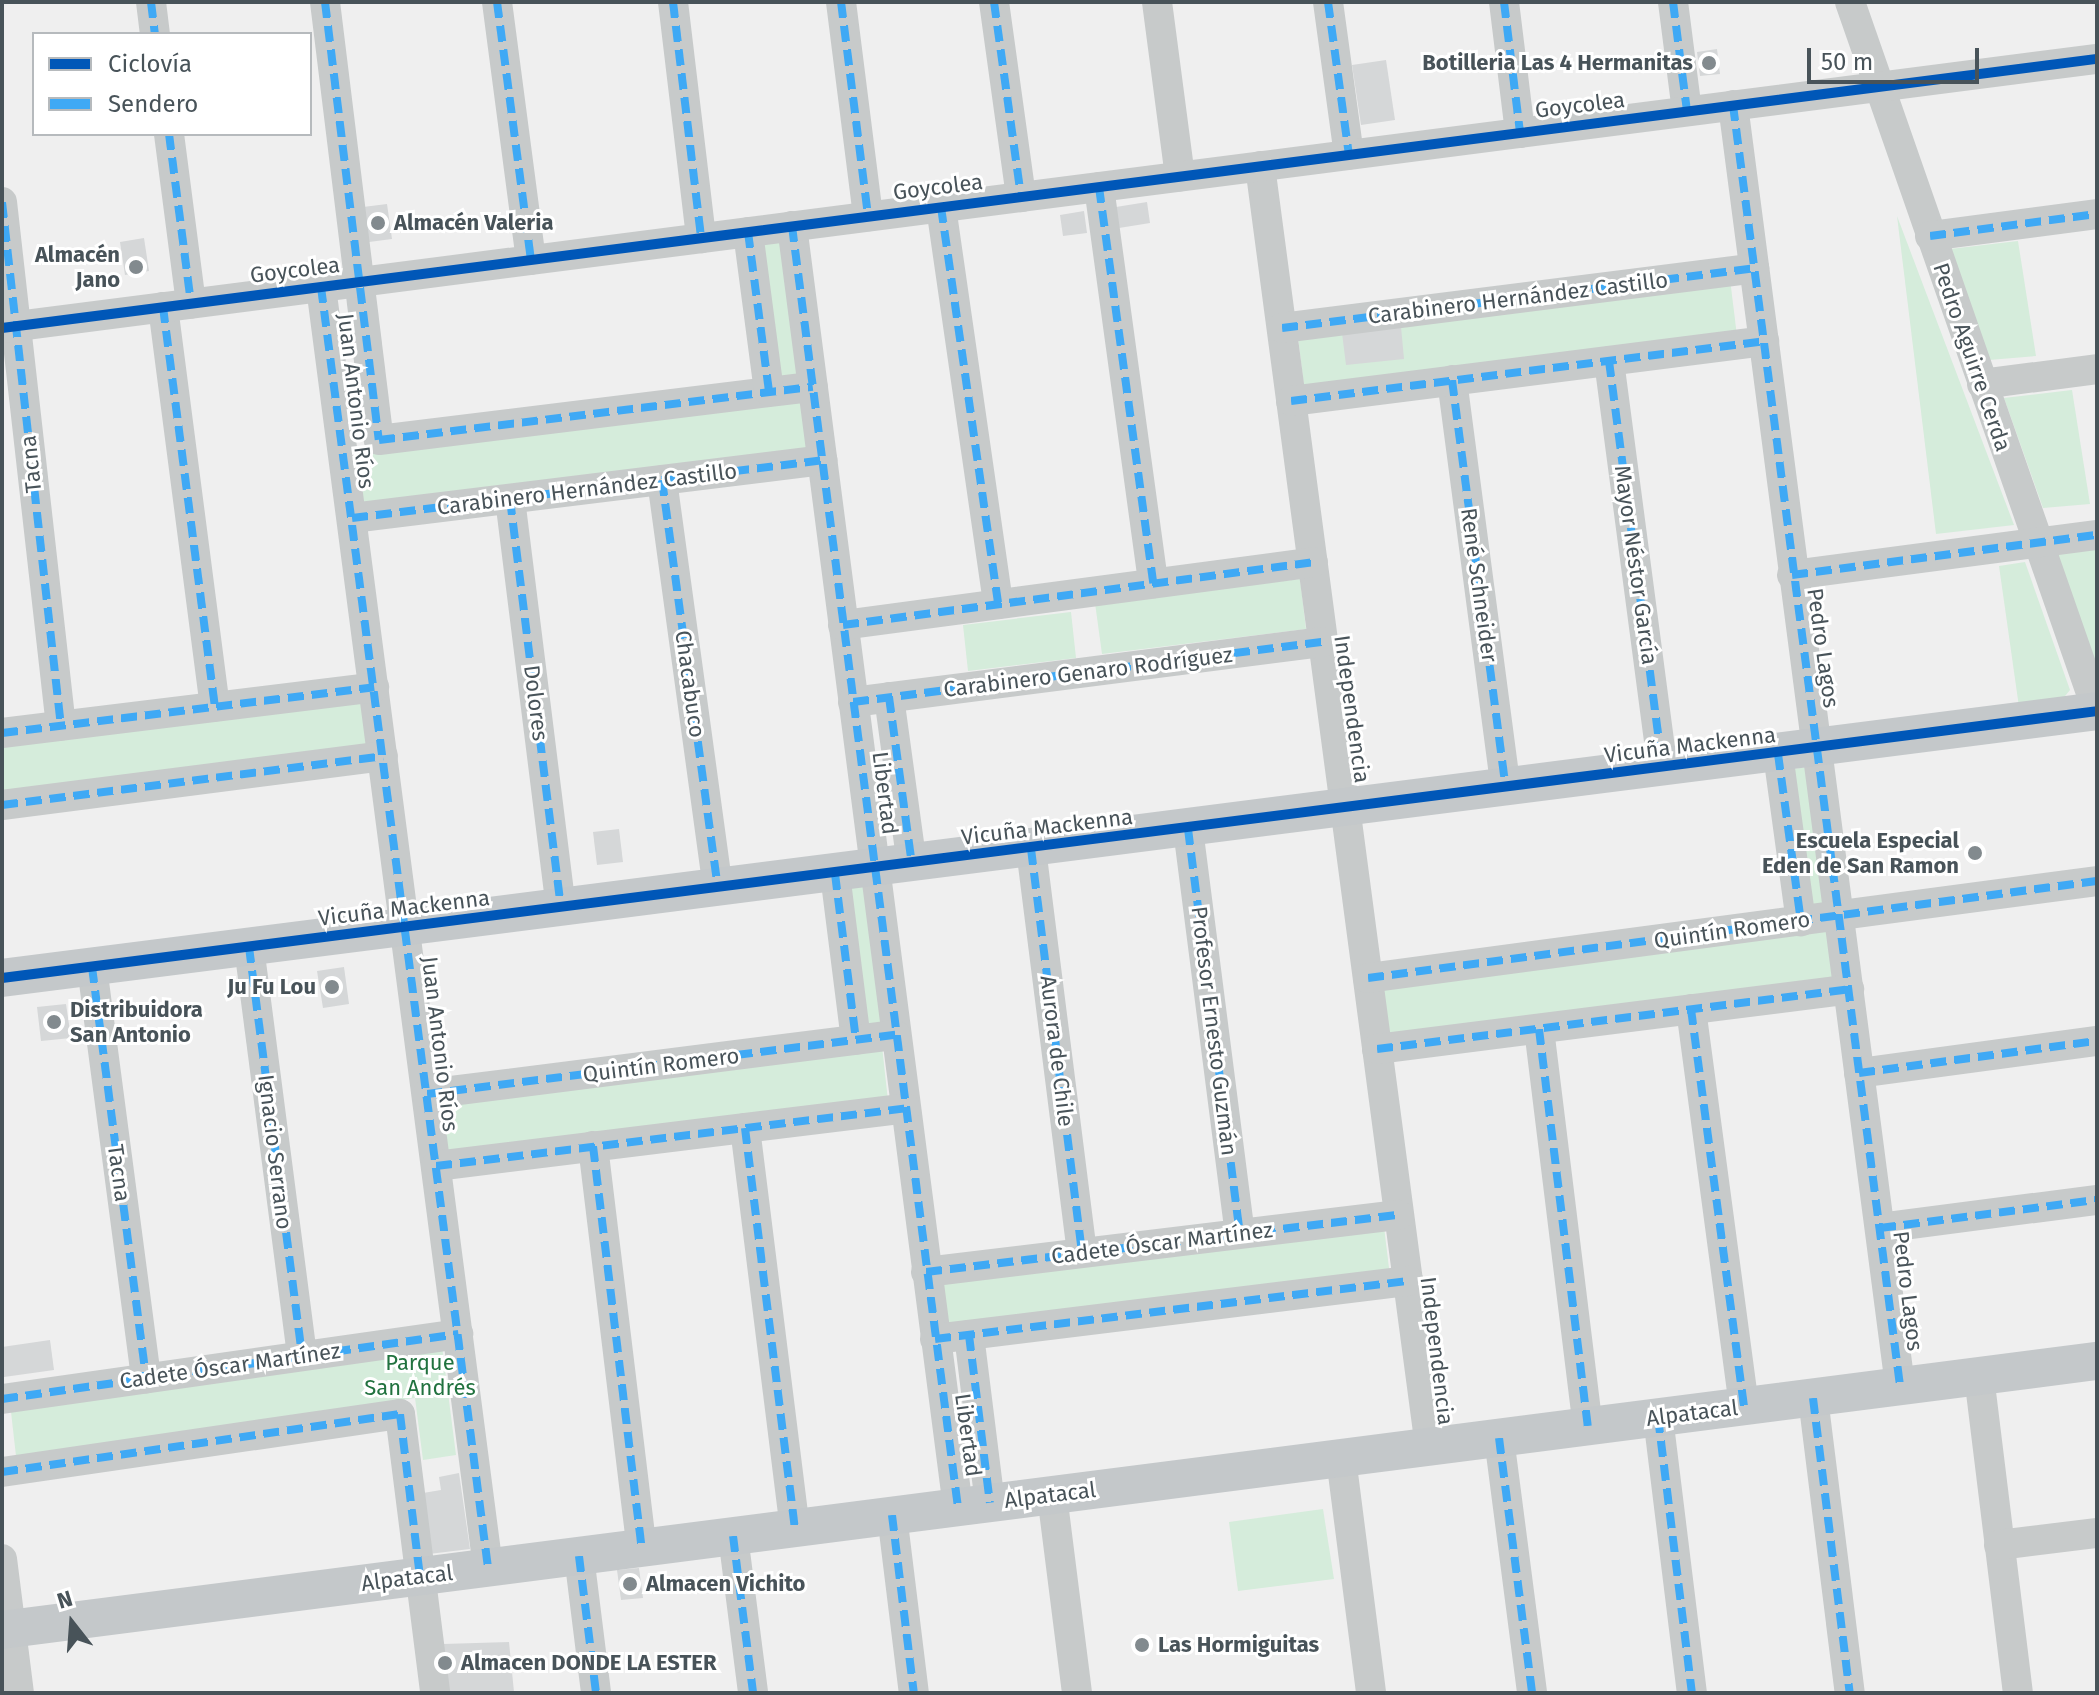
<!DOCTYPE html>
<meta charset="utf-8">
<style>
body{margin:0}
#map{position:relative;width:2099px;height:1695px;overflow:hidden;background:#efefef;font-family:"Fira Sans",sans-serif}
div>[style]{position:absolute}
[style*='--x']{left:calc(var(--x)*1px);top:calc(var(--y)*1px);width:calc(var(--w)*1px);rotate:calc(var(--a)*1deg)}
.green>*{inset:0;background:#d5ecdb}
.building>*{inset:0;background:#d5d7d8}
.minor>*{height:30px;margin:-15px;padding:0 15px;transform-origin:15px;border-radius:15px;background:#c7caca}
.major>*{height:38px;margin:-19px;padding:0 19px;transform-origin:19px;border-radius:19px;background:#c4c8ca}
.quiet>*{height:8px;margin-top:-4px;transform-origin:0;background:repeating-linear-gradient(90deg,#3fa9f5 0 16px,transparent 0 24px)}
.cycleway>*{height:10px;margin:-5px;padding:0 5px;transform-origin:5px;border-radius:5px;background:#0057b8}
.dots>*{width:22px;height:22px;translate:-50% -50%;box-sizing:border-box;border:4px solid #fff;border-radius:50%}
span{translate:-50% -50%;white-space:nowrap;text-align:center;line-height:1.15;-webkit-text-stroke:6px #fff;paint-order:stroke}
.poi-label{font-size:22px;color:#485359;font-weight:700}
.right{translate:-100% -50%;text-align:right}
.left{translate:0 -50%;text-align:left}
.street-label{font-size:22px;color:#485359}
.park-label{font-size:22px;color:#21723f}
.frame{position:absolute;inset:0;border:4px solid #485359;pointer-events:none}
.legend{position:absolute;left:32px;top:32px;width:280px;height:104px;box-sizing:border-box;background:#fff;border:2px solid #b6babd;margin:0;padding:10px 14px;list-style:none;font-size:24px;color:#485359}
.legend li{display:flex;align-items:center;gap:16px;height:40px}
.legend b{width:40px;border:2px solid #b6babd}
.north{position:absolute;left:32px;top:1583px;width:80px;height:80px;-webkit-text-stroke:6px #fff;paint-order:stroke;rotate:343deg;font-size:22px;font-weight:700;line-height:32px;text-align:center;color:#485359}
.north::after{content:'';display:block;margin:auto;width:28px;height:36px;background:#485359;clip-path:polygon(50% 0,100% 100%,50% 72%,0 100%)}
.scale{position:absolute;left:1807px;top:48px;width:172px;height:36px;box-sizing:border-box;border:4px solid #485359;border-top:0;padding-left:10px;font-size:24px;line-height:28px;white-space:nowrap;color:#485359;-webkit-text-stroke:6px #fff;paint-order:stroke}
</style>
<div id="map">
<div class="green">
<i style="clip-path:polygon(1897px 216px,2014px 525px,1936px 534px)"></i>
<i style="clip-path:polygon(787px 236px,803px 380px,771px 383px,755px 240px)"></i>
<i style="clip-path:polygon(2018px 241px,2036px 356px,1989px 360px,1950px 249px)"></i>
<i style="clip-path:polygon(1730px 279px,1737px 336px,1304px 386px,1297px 329px)"></i>
<i style="clip-path:polygon(2072px 390px,2090px 504px,2043px 508px,2004px 398px)"></i>
<i style="clip-path:polygon(802px 398px,808px 453px,357px 509px,348px 453px)"></i>
<i style="clip-path:polygon(2097px 545px,2097px 672px,2053px 552px)"></i>
<i style="clip-path:polygon(2025px 562px,2070px 690px,2061px 701px,2019px 707px,1999px 566px)"></i>
<i style="clip-path:polygon(1300px 579px,1306px 629px,1102px 654px,1095px 603px)"></i>
<i style="clip-path:polygon(1071px 612px,1076px 658px,968px 671px,963px 625px)"></i>
<i style="clip-path:polygon(361px 694px,369px 749px,2px 796px,2px 740px)"></i>
<i style="clip-path:polygon(1811px 766px,1831px 911px,1807px 914px,1789px 770px)"></i>
<i style="clip-path:polygon(871px 882px,888px 1029px,863px 1033px,844px 885px)"></i>
<i style="clip-path:polygon(1826px 928px,1833px 983px,1388px 1036px,1382px 983px)"></i>
<i style="clip-path:polygon(882px 1046px,888px 1101px,439px 1157px,433px 1103px)"></i>
<i style="clip-path:polygon(1384px 1227px,1390px 1276px,943px 1329px,936px 1280px)"></i>
<i style="clip-path:polygon(442px 1346px,456px 1455px,423px 1460px,415px 1398px,16px 1456px,11px 1412px)"></i>
<i style="clip-path:polygon(1323px 1509px,1334px 1579px,1238px 1591px,1229px 1522px)"></i>
</div>
<div class="building">
<i style="clip-path:polygon(1717px 49px,1720px 74px,1700px 76px,1697px 52px)"></i>
<i style="clip-path:polygon(1386px 60px,1395px 120px,1361px 125px,1352px 65px)"></i>
<i style="clip-path:polygon(1147px 202px,1150px 223px,1119px 228px,1116px 207px)"></i>
<i style="clip-path:polygon(387px 204px,392px 239px,369px 242px,363px 207px)"></i>
<i style="clip-path:polygon(1084px 211px,1087px 233px,1063px 236px,1060px 215px)"></i>
<i style="clip-path:polygon(144px 238px,149px 271px,125px 275px,120px 242px)"></i>
<i style="clip-path:polygon(1401px 327px,1404px 359px,1346px 365px,1342px 333px)"></i>
<i style="clip-path:polygon(619px 829px,623px 862px,597px 865px,593px 832px)"></i>
<i style="clip-path:polygon(344px 967px,349px 1004px,323px 1008px,317px 971px)"></i>
<i style="clip-path:polygon(66px 1004px,71px 1038px,41px 1041px,37px 1007px)"></i>
<i style="clip-path:polygon(50px 1340px,54px 1370px,4px 1377px,2px 1347px)"></i>
<i style="clip-path:polygon(459px 1473px,470px 1549px,429px 1554px,423px 1493px,441px 1490px,439px 1477px)"></i>
<i style="clip-path:polygon(639px 1568px,643px 1598px,621px 1600px,617px 1570px)"></i>
<i style="clip-path:polygon(509px 1642px,514px 1692px,449px 1693px,443px 1644px)"></i>
</div>
<div class="minor">
<i style="--x:151;--y:2;--w:32;--a:83"></i>
<i style="--x:325;--y:2;--w:441;--a:83"></i>
<i style="--x:379;--y:440;--w:437;--a:-7"></i>
<i style="--x:497;--y:2;--w:260;--a:82.5"></i>
<i style="--x:673;--y:2;--w:238;--a:83.2"></i>
<i style="--x:841;--y:2;--w:216;--a:82.8"></i>
<i style="--x:994;--y:2;--w:197;--a:82.1"></i>
<i style="--x:1157;--y:2;--w:176;--a:82.5"></i>
<i style="--x:1328;--y:2;--w:154;--a:82.2"></i>
<i style="--x:1504;--y:2;--w:132;--a:83"></i>
<i style="--x:1673;--y:2;--w:110;--a:82.7"></i>
<i style="--x:1850;--y:2;--w:750;--a:70.77"></i>
<i style="--x:1733;--y:105;--w:1292;--a:82.57"></i>
<i style="--x:169;--y:134;--w:171;--a:82.6"></i>
<i style="--x:1260;--y:166;--w:1292;--a:82.44"></i>
<i style="--x:1099;--y:187;--w:400;--a:82.2"></i>
<i style="--x:2;--y:202;--w:527;--a:83.58"></i>
<i style="--x:941;--y:207;--w:401;--a:81.8"></i>
<i style="--x:792;--y:226;--w:1292;--a:82.62"></i>
<i style="--x:748;--y:232;--w:161;--a:82.5"></i>
<i style="--x:1930;--y:236;--w:168;--a:-7.5"></i>
<i style="--x:321;--y:287;--w:1291;--a:82.57"></i>
<i style="--x:163;--y:307;--w:403;--a:82.6"></i>
<i style="--x:2;--y:328;--w:2112;--a:-7.32"></i>
<i style="--x:1282;--y:328;--w:476;--a:-7.2"></i>
<i style="--x:1609;--y:361;--w:412;--a:82.5"></i>
<i style="--x:1452;--y:380;--w:413;--a:82.5"></i>
<i style="--x:1982;--y:384;--w:116;--a:-7.4"></i>
<i style="--x:1291;--y:401;--w:477;--a:-7.2"></i>
<i style="--x:662;--y:480;--w:412;--a:82.2"></i>
<i style="--x:510;--y:499;--w:412;--a:82.9"></i>
<i style="--x:352;--y:518;--w:474;--a:-7"></i>
<i style="--x:1792;--y:575;--w:308;--a:-7.5"></i>
<i style="--x:843;--y:625;--w:474;--a:-7.6"></i>
<i style="--x:889;--y:697;--w:169;--a:82.2"></i>
<i style="--x:853;--y:702;--w:474;--a:-7.3"></i>
<i style="--x:2;--y:733;--w:375;--a:-7"></i>
<i style="--x:1778;--y:754;--w:169;--a:82.2"></i>
<i style="--x:2;--y:805;--w:384;--a:-7.3"></i>
<i style="--x:1188;--y:829;--w:407;--a:82.7"></i>
<i style="--x:1031;--y:849;--w:406;--a:82.8"></i>
<i style="--x:835;--y:874;--w:167;--a:82.8"></i>
<i style="--x:249;--y:947;--w:412;--a:82.6"></i>
<i style="--x:92;--y:967;--w:415;--a:82.5"></i>
<i style="--x:1368;--y:978;--w:735;--a:-7.58"></i>
<i style="--x:1691;--y:1009;--w:401;--a:82.4"></i>
<i style="--x:1539;--y:1029;--w:400;--a:83"></i>
<i style="--x:1377;--y:1049;--w:476;--a:-7.2"></i>
<i style="--x:1859;--y:1073;--w:240;--a:-7.7"></i>
<i style="--x:427;--y:1094;--w:472;--a:-7.2"></i>
<i style="--x:745;--y:1128;--w:403;--a:82.9"></i>
<i style="--x:593;--y:1146;--w:405;--a:83.1"></i>
<i style="--x:436;--y:1166;--w:473;--a:-7"></i>
<i style="--x:1880;--y:1228;--w:219;--a:-7.4"></i>
<i style="--x:926;--y:1272;--w:476;--a:-6.9"></i>
<i style="--x:969;--y:1335;--w:169;--a:82.9"></i>
<i style="--x:935;--y:1339;--w:477;--a:-7"></i>
<i style="--x:1979;--y:1376;--w:319;--a:83"></i>
<i style="--x:1813;--y:1398;--w:297;--a:82.9"></i>
<i style="--x:2;--y:1399;--w:461;--a:-8.1"></i>
<i style="--x:1658;--y:1417;--w:278;--a:83"></i>
<i style="--x:1499;--y:1438;--w:257;--a:82.6"></i>
<i style="--x:1341;--y:1458;--w:237;--a:82.7"></i>
<i style="--x:2;--y:1472;--w:402;--a:-8.3"></i>
<i style="--x:400;--y:1414;--w:281;--a:82.8"></i>
<i style="--x:1052;--y:1495;--w:200;--a:82.8"></i>
<i style="--x:892;--y:1515;--w:179;--a:83"></i>
<i style="--x:733;--y:1536;--w:158;--a:82.7"></i>
<i style="--x:1999;--y:1545;--w:99;--a:-7"></i>
<i style="--x:579;--y:1556;--w:138;--a:82.9"></i>
<i style="--x:2;--y:1559;--w:135;--a:82.8"></i>
</div>
<div class="major">
<i style="--x:2;--y:978;--w:2112;--a:-7.26"></i>
<i style="--x:2;--y:1630;--w:2112;--a:-7.32"></i>
</div>
<div class="quiet">
<i style="--x:151;--y:2;--w:32;--a:83"></i>
<i style="--x:325;--y:2;--w:441;--a:83"></i>
<i style="--x:379;--y:440;--w:437;--a:-7"></i>
<i style="--x:497;--y:2;--w:260;--a:82.5"></i>
<i style="--x:673;--y:2;--w:238;--a:83.2"></i>
<i style="--x:841;--y:2;--w:216;--a:82.8"></i>
<i style="--x:994;--y:2;--w:197;--a:82.1"></i>
<i style="--x:1328;--y:2;--w:154;--a:82.2"></i>
<i style="--x:1504;--y:2;--w:132;--a:83"></i>
<i style="--x:1673;--y:2;--w:110;--a:82.7"></i>
<i style="--x:1733;--y:105;--w:1292;--a:82.57"></i>
<i style="--x:169;--y:134;--w:171;--a:82.6"></i>
<i style="--x:1099;--y:187;--w:400;--a:82.2"></i>
<i style="--x:2;--y:202;--w:527;--a:83.58"></i>
<i style="--x:941;--y:207;--w:401;--a:81.8"></i>
<i style="--x:792;--y:226;--w:1292;--a:82.62"></i>
<i style="--x:748;--y:232;--w:161;--a:82.5"></i>
<i style="--x:1930;--y:236;--w:168;--a:-7.5"></i>
<i style="--x:321;--y:287;--w:1291;--a:82.57"></i>
<i style="--x:163;--y:307;--w:403;--a:82.6"></i>
<i style="--x:1282;--y:328;--w:476;--a:-7.2"></i>
<i style="--x:1609;--y:361;--w:412;--a:82.5"></i>
<i style="--x:1452;--y:380;--w:413;--a:82.5"></i>
<i style="--x:1291;--y:401;--w:477;--a:-7.2"></i>
<i style="--x:662;--y:480;--w:412;--a:82.2"></i>
<i style="--x:510;--y:499;--w:412;--a:82.9"></i>
<i style="--x:352;--y:518;--w:474;--a:-7"></i>
<i style="--x:1792;--y:575;--w:308;--a:-7.5"></i>
<i style="--x:843;--y:625;--w:474;--a:-7.6"></i>
<i style="--x:889;--y:697;--w:169;--a:82.2"></i>
<i style="--x:853;--y:702;--w:474;--a:-7.3"></i>
<i style="--x:2;--y:733;--w:375;--a:-7"></i>
<i style="--x:1778;--y:754;--w:169;--a:82.2"></i>
<i style="--x:2;--y:805;--w:384;--a:-7.3"></i>
<i style="--x:1188;--y:829;--w:407;--a:82.7"></i>
<i style="--x:1031;--y:849;--w:406;--a:82.8"></i>
<i style="--x:835;--y:874;--w:167;--a:82.8"></i>
<i style="--x:249;--y:947;--w:412;--a:82.6"></i>
<i style="--x:92;--y:967;--w:415;--a:82.5"></i>
<i style="--x:1368;--y:978;--w:735;--a:-7.58"></i>
<i style="--x:1691;--y:1009;--w:401;--a:82.4"></i>
<i style="--x:1539;--y:1029;--w:400;--a:83"></i>
<i style="--x:1377;--y:1049;--w:476;--a:-7.2"></i>
<i style="--x:1859;--y:1073;--w:240;--a:-7.7"></i>
<i style="--x:427;--y:1094;--w:472;--a:-7.2"></i>
<i style="--x:745;--y:1128;--w:403;--a:82.9"></i>
<i style="--x:593;--y:1146;--w:405;--a:83.1"></i>
<i style="--x:436;--y:1166;--w:473;--a:-7"></i>
<i style="--x:1880;--y:1228;--w:219;--a:-7.4"></i>
<i style="--x:926;--y:1272;--w:476;--a:-6.9"></i>
<i style="--x:969;--y:1335;--w:169;--a:82.9"></i>
<i style="--x:935;--y:1339;--w:477;--a:-7"></i>
<i style="--x:1813;--y:1398;--w:297;--a:82.9"></i>
<i style="--x:2;--y:1399;--w:461;--a:-8.1"></i>
<i style="--x:1658;--y:1417;--w:278;--a:83"></i>
<i style="--x:1499;--y:1438;--w:257;--a:82.6"></i>
<i style="--x:2;--y:1472;--w:402;--a:-8.3"></i>
<i style="--x:400;--y:1414;--w:163;--a:83"></i>
<i style="--x:892;--y:1515;--w:179;--a:83"></i>
<i style="--x:733;--y:1536;--w:158;--a:82.7"></i>
<i style="--x:579;--y:1556;--w:138;--a:82.9"></i>
</div>
<div class="cycleway">
<i style="--x:2;--y:328;--w:2112;--a:-7.32"></i>
<i style="--x:2;--y:978;--w:2112;--a:-7.26"></i>
</div>
<div class="dots">
<i style="left:1709px;top:63px;background:#828a8e"></i>
<i style="left:378px;top:223px;background:#828a8e"></i>
<i style="left:136px;top:267px;background:#828a8e"></i>
<i style="left:1975px;top:853px;background:#828a8e"></i>
<i style="left:332px;top:987px;background:#828a8e"></i>
<i style="left:54px;top:1022px;background:#828a8e"></i>
<i style="left:630px;top:1584px;background:#828a8e"></i>
<i style="left:1142px;top:1645px;background:#828a8e"></i>
<i style="left:445px;top:1663px;background:#828a8e"></i>
</div>
<div class="poi-label">
<span class="right" style="left:1693px;top:63px">Botilleria Las 4 Hermanitas</span>
<span class="left" style="left:394px;top:223px">Almacén Valeria</span>
<span class="right" style="left:120px;top:267px">Almacén<br>Jano</span>
<span class="right" style="left:1959px;top:853px">Escuela Especial<br>Eden de San Ramon</span>
<span class="right" style="left:316px;top:987px">Ju Fu Lou</span>
<span class="left" style="left:70px;top:1022px">Distribuidora<br>San Antonio</span>
<span class="left" style="left:646px;top:1584px">Almacen Vichito</span>
<span class="left" style="left:1158px;top:1645px">Las Hormiguitas</span>
<span class="left" style="left:461px;top:1663px">Almacen DONDE LA ESTER</span>
</div>
<div class="street-label">
<span style="left:1580px;top:105px;rotate:-7deg">Goycolea</span>
<span style="left:938px;top:187px;rotate:-7deg">Goycolea</span>
<span style="left:295px;top:270px;rotate:-7deg">Goycolea</span>
<span style="left:1518px;top:298px;rotate:-7deg">Carabinero Hernández Castillo</span>
<span style="left:1972px;top:357px;rotate:71deg">Pedro Aguirre Cerda</span>
<span style="left:356px;top:401px;rotate:83deg">Juan Antonio Ríos</span>
<span style="left:31px;top:464px;rotate:-96deg">Tacna</span>
<span style="left:587px;top:489px;rotate:-7deg">Carabinero Hernández Castillo</span>
<span style="left:1636px;top:565px;rotate:82deg">Mayor Néstor García</span>
<span style="left:1479px;top:585px;rotate:82deg">René Schneider</span>
<span style="left:1823px;top:648px;rotate:82deg">Pedro Lagos</span>
<span style="left:1088px;top:672px;rotate:-7deg">Carabinero Genaro Rodríguez</span>
<span style="left:690px;top:684px;rotate:82deg">Chacabuco</span>
<span style="left:536px;top:703px;rotate:83deg">Dolores</span>
<span style="left:1352px;top:709px;rotate:82deg">Independencia</span>
<span style="left:1690px;top:745px;rotate:-7deg">Vicuña Mackenna</span>
<span style="left:885px;top:793px;rotate:83deg">Libertad</span>
<span style="left:1047px;top:827px;rotate:-7deg">Vicuña Mackenna</span>
<span style="left:404px;top:908px;rotate:-7deg">Vicuña Mackenna</span>
<span style="left:1732px;top:930px;rotate:-8deg">Quintín Romero</span>
<span style="left:1214px;top:1031px;rotate:83deg">Profesor Ernesto Guzmán</span>
<span style="left:440px;top:1044px;rotate:83deg">Juan Antonio Ríos</span>
<span style="left:1057px;top:1051px;rotate:83deg">Aurora de Chile</span>
<span style="left:661px;top:1065px;rotate:-7deg">Quintín Romero</span>
<span style="left:275px;top:1152px;rotate:83deg">Ignacio Serrano</span>
<span style="left:119px;top:1173px;rotate:82deg">Tacna</span>
<span style="left:1162px;top:1243px;rotate:-7deg">Cadete Óscar Martínez</span>
<span style="left:1908px;top:1291px;rotate:83deg">Pedro Lagos</span>
<span style="left:1437px;top:1351px;rotate:83deg">Independencia</span>
<span style="left:230px;top:1366px;rotate:-8deg">Cadete Óscar Martínez</span>
<span style="left:1692px;top:1413px;rotate:-7deg">Alpatacal</span>
<span style="left:968px;top:1435px;rotate:82deg">Libertad</span>
<span style="left:1050px;top:1495px;rotate:-7deg">Alpatacal</span>
<span style="left:407px;top:1578px;rotate:-7deg">Alpatacal</span>
</div>
<div class="park-label">
<span style="left:420px;top:1375px">Parque<br>San Andrés</span>
</div>
<div class="frame"></div>
<ul class="legend">
<li><b style="height:10px;background:#0057b8"></b>Ciclovía</li>
<li><b style="height:10px;background:#3fa9f5"></b>Sendero</li>
</ul>
<div class="north">N</div>
<div class="scale">50 m</div>
</div>
